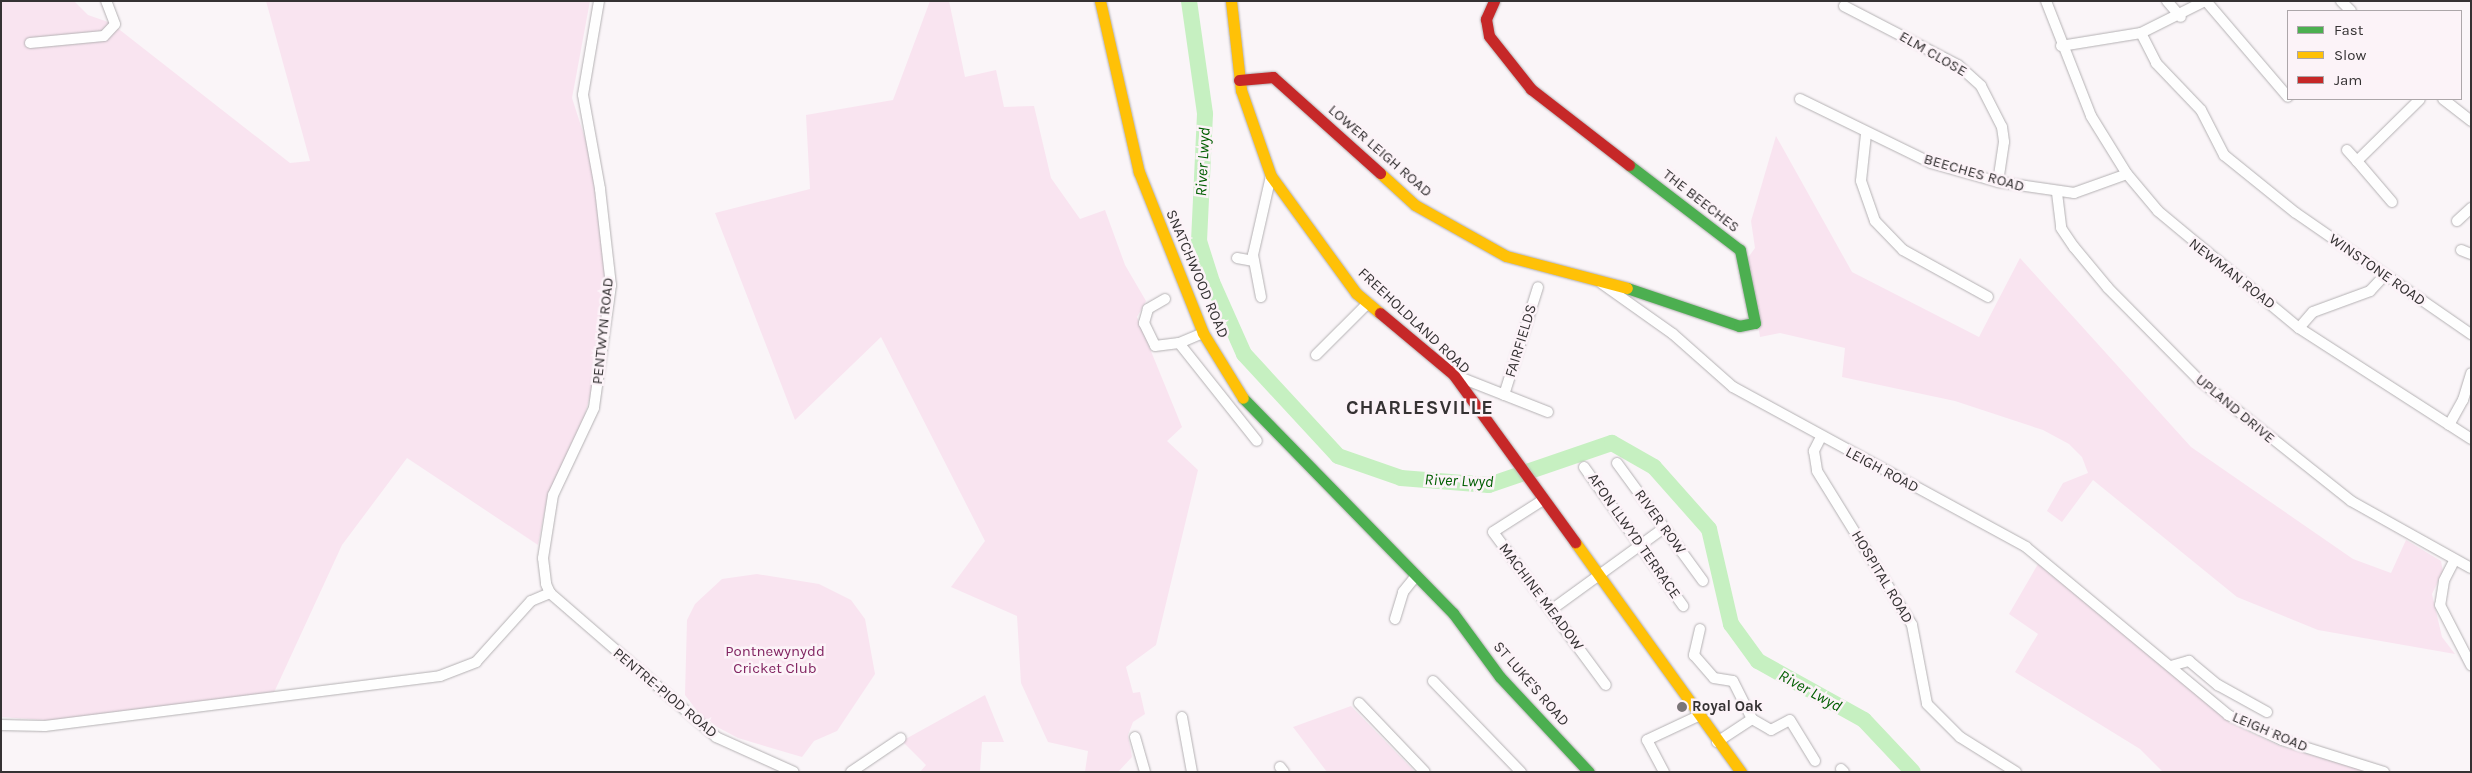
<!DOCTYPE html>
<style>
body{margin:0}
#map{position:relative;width:2472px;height:773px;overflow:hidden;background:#faf5f8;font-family:Karla,sans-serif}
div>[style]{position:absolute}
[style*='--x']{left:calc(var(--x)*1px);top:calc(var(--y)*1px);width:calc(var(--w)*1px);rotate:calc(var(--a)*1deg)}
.green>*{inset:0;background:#f9e4f0}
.river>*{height:16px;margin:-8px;padding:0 8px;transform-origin:8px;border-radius:8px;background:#c6f0c1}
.roads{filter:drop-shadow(0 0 1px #b4b1b3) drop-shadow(0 0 1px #b4b1b3)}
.street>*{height:10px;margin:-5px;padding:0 5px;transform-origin:5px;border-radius:5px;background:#fefefe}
.fast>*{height:11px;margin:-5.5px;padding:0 5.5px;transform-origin:5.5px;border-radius:5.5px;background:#4caf50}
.slow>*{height:11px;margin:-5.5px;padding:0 5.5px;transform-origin:5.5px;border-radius:5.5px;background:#ffc107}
.jam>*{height:11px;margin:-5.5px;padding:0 5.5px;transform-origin:5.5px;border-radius:5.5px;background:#c62828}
.dots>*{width:14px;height:14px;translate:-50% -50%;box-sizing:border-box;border:2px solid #fcf3f8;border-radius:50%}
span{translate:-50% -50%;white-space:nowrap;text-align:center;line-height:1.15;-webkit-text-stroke:5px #fcf3f8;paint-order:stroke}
.street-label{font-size:15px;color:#353233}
.park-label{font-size:15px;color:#822562}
.poi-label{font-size:15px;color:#353233;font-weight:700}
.left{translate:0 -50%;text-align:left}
.water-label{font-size:16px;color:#005e00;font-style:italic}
.district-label{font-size:20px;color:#353233;font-weight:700;letter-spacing:1px}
.frame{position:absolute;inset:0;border:2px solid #353233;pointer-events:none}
.legend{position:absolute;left:2287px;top:10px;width:175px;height:90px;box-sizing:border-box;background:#fcf3f8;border:1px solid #aca6a9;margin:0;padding:6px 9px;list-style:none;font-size:15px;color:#353233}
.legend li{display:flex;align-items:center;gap:10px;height:25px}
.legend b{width:25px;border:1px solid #aca6a9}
</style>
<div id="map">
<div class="green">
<i style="clip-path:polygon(1px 1px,74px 1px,88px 15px,111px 23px,290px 163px,310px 161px,266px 1px,590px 1px,572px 98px,590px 154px,607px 284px,594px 381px,580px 433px,548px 494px,538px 545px,407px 458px,342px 545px,271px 699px,74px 722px,1px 717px)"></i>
<i style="clip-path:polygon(930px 1px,949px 1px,965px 77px,996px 70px,1004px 107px,1034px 106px,1051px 178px,1080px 219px,1105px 210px,1125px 265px,1146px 301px,1137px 317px,1182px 427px,1167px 441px,1198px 470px,1156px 645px,1126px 667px,1133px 693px,1140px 692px,1145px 714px,1133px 722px,1128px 735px,1132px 757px,1118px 772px,1085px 772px,1088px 751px,1048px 742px,1021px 683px,1017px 616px,951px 587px,985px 541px,881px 337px,795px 420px,715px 213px,810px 189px,806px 115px,893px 100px)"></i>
<i style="clip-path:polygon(1776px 136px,1852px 272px,1979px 337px,2020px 258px,2191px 447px,2353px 559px,2391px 573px,2406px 540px,2441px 561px,2443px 572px,2432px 594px,2442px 637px,2455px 654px,2318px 630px,2237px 597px,2093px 480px,2062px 522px,2047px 511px,2063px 483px,2088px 473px,2082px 457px,2069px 444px,2043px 430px,1955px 401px,1842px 377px,1845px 348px,1780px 333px,1760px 337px,1747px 259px,1755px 248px,1751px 221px)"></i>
<i style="clip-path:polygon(2038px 564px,2230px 723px,2280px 746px,2369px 772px,2163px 772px,2140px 749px,2015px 672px,2038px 634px,2009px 614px)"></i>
<i style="clip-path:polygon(757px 574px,819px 584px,851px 600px,865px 619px,875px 674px,837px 731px,814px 741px,802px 757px,738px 738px,704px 720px,685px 695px,687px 620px,695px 604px,722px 579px)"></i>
<i style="clip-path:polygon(985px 695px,1004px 742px,982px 742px,980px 772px,920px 772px,926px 765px,902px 741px)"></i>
<i style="clip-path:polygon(1351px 706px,1415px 772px,1327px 772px,1293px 727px)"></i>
</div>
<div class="river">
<i style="--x:1189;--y:1;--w:114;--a:81.9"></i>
<i style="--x:1205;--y:114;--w:127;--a:92.7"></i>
<i style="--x:1199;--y:241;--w:43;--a:72.4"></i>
<i style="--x:1212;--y:282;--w:79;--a:66"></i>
<i style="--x:1244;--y:354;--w:139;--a:47.3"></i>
<i style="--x:1338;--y:456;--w:67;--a:19.2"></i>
<i style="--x:1401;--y:478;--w:88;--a:4.5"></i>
<i style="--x:1489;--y:485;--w:130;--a:-18.9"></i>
<i style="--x:1612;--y:443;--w:48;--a:29.7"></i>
<i style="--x:1654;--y:467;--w:83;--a:48.4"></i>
<i style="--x:1709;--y:529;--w:98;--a:77"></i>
<i style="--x:1731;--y:624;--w:46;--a:53.9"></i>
<i style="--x:1758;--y:661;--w:121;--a:29.1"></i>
<i style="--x:1864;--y:720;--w:71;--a:46.7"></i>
</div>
<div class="roads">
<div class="street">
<i style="--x:599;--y:1;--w:95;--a:99.7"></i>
<i style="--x:583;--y:95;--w:96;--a:79.7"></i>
<i style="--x:600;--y:189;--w:97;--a:83.5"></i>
<i style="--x:611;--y:285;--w:124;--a:97.9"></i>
<i style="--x:594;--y:408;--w:96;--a:115.2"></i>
<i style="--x:553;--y:495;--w:64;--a:99"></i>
<i style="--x:543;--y:558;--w:26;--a:83"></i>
<i style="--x:546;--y:584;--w:10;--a:66"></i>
<i style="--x:550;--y:593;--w:220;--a:40.9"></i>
<i style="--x:716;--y:737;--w:85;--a:24.2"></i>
<i style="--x:2046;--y:1;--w:123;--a:68.6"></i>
<i style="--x:2091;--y:116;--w:68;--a:58.2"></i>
<i style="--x:2127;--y:174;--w:48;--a:50"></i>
<i style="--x:2158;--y:211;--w:183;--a:39.7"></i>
<i style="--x:2299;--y:328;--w:205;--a:32.8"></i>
<i style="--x:2167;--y:1;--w:21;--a:49"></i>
<i style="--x:2206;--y:1;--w:126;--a:49.5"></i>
<i style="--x:2341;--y:1;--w:14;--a:45"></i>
<i style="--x:1844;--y:6;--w:128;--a:27.4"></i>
<i style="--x:1958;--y:65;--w:31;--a:42"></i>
<i style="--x:1981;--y:86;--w:46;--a:62.9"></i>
<i style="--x:2002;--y:127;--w:15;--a:82"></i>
<i style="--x:2004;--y:142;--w:40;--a:98.5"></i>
<i style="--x:2141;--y:33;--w:34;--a:63"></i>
<i style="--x:2156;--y:63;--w:65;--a:46.2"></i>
<i style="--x:2201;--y:110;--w:51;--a:62.9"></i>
<i style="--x:2224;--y:155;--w:92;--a:38.9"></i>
<i style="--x:2296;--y:213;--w:213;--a:34.7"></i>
<i style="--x:30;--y:43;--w:74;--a:-5.4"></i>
<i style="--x:104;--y:36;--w:16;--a:-47"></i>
<i style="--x:115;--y:24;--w:25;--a:-111"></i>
<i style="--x:2061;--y:46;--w:81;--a:-9.2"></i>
<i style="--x:2141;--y:33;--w:72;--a:-26.6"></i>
<i style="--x:1800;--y:99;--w:146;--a:26"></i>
<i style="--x:1931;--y:163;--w:70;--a:15.8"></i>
<i style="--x:1998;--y:182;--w:77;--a:8.2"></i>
<i style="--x:2074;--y:193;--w:56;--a:-19.7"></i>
<i style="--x:2443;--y:99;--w:36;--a:38"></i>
<i style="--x:1866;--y:134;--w:47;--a:96.1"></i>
<i style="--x:1861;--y:181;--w:42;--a:70.7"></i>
<i style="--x:1875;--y:221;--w:40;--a:46"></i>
<i style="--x:1903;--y:250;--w:97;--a:28.9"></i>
<i style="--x:2347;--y:150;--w:15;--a:48"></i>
<i style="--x:2057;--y:193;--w:35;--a:83"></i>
<i style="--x:2061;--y:228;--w:23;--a:56"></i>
<i style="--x:2074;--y:247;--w:53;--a:50.3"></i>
<i style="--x:2108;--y:288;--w:129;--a:45.3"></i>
<i style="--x:2199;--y:380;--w:194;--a:38.5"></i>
<i style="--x:2351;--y:501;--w:137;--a:29.2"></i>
<i style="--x:2392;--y:202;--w:54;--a:-130.5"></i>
<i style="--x:2357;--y:161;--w:88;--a:-44.5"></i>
<i style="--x:2457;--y:221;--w:19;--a:-43"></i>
<i style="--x:2461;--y:250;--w:11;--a:22"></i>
<i style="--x:1237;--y:258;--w:17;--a:10"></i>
<i style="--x:1601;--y:283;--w:88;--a:35.3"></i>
<i style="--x:1673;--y:334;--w:80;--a:41.5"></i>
<i style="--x:1733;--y:387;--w:334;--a:28.6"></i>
<i style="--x:2026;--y:547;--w:263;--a:39.7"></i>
<i style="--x:2228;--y:715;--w:60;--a:24.8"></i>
<i style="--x:2282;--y:740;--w:107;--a:17.4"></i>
<i style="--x:1261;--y:297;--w:43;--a:-100.8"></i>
<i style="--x:1253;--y:255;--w:81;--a:-77.2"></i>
<i style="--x:1165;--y:299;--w:20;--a:150"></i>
<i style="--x:1148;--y:309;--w:15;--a:106"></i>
<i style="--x:1144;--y:323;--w:25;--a:64"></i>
<i style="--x:1155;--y:346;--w:24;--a:-7"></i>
<i style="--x:2299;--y:328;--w:21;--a:-49"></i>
<i style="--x:2313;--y:312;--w:61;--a:-20.2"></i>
<i style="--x:2370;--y:291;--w:21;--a:-47"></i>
<i style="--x:1203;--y:333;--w:26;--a:157"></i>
<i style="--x:1179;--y:343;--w:125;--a:51.5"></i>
<i style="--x:1316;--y:355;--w:74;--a:-45"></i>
<i style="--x:1454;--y:375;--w:101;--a:21.5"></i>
<i style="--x:1504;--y:395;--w:113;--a:-72.5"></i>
<i style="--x:2449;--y:425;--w:29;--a:-61"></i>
<i style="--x:2463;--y:400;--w:28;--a:-73"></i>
<i style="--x:1821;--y:437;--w:16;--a:117"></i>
<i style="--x:1814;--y:451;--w:20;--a:81"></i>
<i style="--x:1817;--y:471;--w:181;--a:58.3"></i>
<i style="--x:1912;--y:625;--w:80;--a:79.2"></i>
<i style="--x:1927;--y:704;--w:47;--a:45"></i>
<i style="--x:1960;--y:737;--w:66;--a:32"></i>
<i style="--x:1617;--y:463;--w:146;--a:53.9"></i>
<i style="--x:1584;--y:467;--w:171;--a:54.5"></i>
<i style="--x:1543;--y:500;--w:59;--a:147.4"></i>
<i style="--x:1493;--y:532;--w:190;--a:53.6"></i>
<i style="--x:2454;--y:561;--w:22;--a:117"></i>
<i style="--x:2444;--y:581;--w:24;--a:99"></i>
<i style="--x:2440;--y:605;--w:68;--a:62.7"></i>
<i style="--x:1551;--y:610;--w:140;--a:-36"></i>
<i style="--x:1395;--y:619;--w:28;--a:-73"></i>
<i style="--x:1403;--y:592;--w:21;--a:-51"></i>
<i style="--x:1700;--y:629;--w:27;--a:103"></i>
<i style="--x:1694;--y:655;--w:30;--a:49"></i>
<i style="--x:1714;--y:678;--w:19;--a:9"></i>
<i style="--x:1733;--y:681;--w:42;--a:63.4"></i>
<i style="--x:1752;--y:719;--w:42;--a:146.7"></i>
<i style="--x:2171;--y:666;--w:19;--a:-16"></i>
<i style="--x:2189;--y:661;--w:38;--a:40"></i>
<i style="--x:2218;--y:685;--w:56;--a:28.9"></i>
<i style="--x:1433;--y:681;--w:127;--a:46"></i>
<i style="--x:1359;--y:703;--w:95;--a:46.3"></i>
<i style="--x:1182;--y:717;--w:56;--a:79.7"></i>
<i style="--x:1752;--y:719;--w:22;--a:30"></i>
<i style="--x:1771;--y:730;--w:21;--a:-28"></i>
<i style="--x:1790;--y:720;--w:48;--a:58.6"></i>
<i style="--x:1;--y:725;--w:44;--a:1.3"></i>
<i style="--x:45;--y:726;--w:398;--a:-7.2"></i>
<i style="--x:440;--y:676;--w:39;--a:-21"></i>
<i style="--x:476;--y:662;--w:82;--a:-48"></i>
<i style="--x:531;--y:601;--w:21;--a:-23"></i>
<i style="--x:1135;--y:737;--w:36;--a:74"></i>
<i style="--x:1280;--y:767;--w:6;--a:51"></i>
<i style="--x:1841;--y:769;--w:4;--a:45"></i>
<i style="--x:851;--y:772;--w:60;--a:-34.2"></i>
<i style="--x:1664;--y:772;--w:36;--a:-118"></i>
<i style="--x:1647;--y:740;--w:56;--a:-25.2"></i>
</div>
<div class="fast">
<i style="--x:1627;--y:288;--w:118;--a:18.7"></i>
<i style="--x:1739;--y:326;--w:16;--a:-11"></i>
<i style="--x:1755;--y:323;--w:75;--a:-101.6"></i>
<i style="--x:1740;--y:250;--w:140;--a:-142.6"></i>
<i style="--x:1243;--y:398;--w:301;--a:45.7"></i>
<i style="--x:1453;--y:613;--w:79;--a:53.7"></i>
<i style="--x:1500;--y:677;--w:130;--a:46.9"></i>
</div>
<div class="slow">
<i style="--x:1100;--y:1;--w:175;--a:77.2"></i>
<i style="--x:1139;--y:172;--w:173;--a:68.3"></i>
<i style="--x:1203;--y:333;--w:76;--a:58.4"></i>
<i style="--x:1231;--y:1;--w:90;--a:83.6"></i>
<i style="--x:1241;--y:90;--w:91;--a:70.8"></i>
<i style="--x:1271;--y:176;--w:145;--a:54"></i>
<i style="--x:1356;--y:293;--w:31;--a:40"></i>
<i style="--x:1380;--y:173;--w:47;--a:42.4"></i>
<i style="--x:1415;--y:205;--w:104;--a:29.3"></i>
<i style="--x:1506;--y:256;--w:125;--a:14.8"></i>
<i style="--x:1575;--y:542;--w:284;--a:54.2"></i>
</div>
<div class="jam">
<i style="--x:1494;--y:1;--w:20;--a:114"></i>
<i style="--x:1486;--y:19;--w:17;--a:80"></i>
<i style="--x:1489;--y:36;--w:68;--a:51.6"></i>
<i style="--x:1531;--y:89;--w:124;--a:37.8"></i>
<i style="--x:1239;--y:80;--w:34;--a:-5"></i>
<i style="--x:1273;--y:77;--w:144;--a:41.9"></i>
<i style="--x:1380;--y:313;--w:95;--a:39.9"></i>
<i style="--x:1453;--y:374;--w:208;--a:54"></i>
</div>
</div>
<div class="dots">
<i style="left:1682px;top:707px;background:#7a7678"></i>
</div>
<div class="street-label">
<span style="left:1933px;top:54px;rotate:30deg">ELM CLOSE</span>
<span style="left:1380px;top:151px;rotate:41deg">LOWER LEIGH ROAD</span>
<span style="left:1974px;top:173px;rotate:16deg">BEECHES ROAD</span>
<span style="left:1701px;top:201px;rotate:38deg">THE BEECHES</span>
<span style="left:2377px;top:270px;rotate:35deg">WINSTONE ROAD</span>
<span style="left:1197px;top:274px;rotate:67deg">SNATCHWOOD ROAD</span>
<span style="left:2232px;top:274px;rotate:38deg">NEWMAN ROAD</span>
<span style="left:1414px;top:321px;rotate:43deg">FREEHOLDLAND ROAD</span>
<span style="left:603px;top:331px;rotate:-84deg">PENTWYN ROAD</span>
<span style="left:1521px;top:341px;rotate:-73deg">FAIRFIELDS</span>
<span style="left:2235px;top:409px;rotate:40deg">UPLAND DRIVE</span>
<span style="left:1882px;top:470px;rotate:28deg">LEIGH ROAD</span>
<span style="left:1660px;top:522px;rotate:54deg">RIVER ROW</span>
<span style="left:1634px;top:536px;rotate:55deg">AFON LLWYD TERRACE</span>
<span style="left:1882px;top:577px;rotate:59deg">HOSPITAL ROAD</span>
<span style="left:1541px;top:597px;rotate:53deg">MACHINE MEADOW</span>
<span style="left:1531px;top:684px;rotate:49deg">ST LUKE'S ROAD</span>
<span style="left:665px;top:693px;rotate:40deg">PENTRE-PIOD ROAD</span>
<span style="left:2270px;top:732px;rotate:23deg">LEIGH ROAD</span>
</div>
<div class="park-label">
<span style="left:775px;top:660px">Pontnewynydd<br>Cricket Club</span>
</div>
<div class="poi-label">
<span class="left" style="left:1692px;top:707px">Royal Oak</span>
</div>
<div class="water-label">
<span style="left:1203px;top:162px;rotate:-87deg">River Lwyd</span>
<span style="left:1459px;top:481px;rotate:2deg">River Lwyd</span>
<span style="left:1810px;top:691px;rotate:29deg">River Lwyd</span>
</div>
<div class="district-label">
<span style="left:1420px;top:407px">CHARLESVILLE</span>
</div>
<div class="frame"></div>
<ul class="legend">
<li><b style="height:6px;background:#4caf50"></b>Fast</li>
<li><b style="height:6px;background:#ffc107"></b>Slow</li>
<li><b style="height:6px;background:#c62828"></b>Jam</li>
</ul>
</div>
